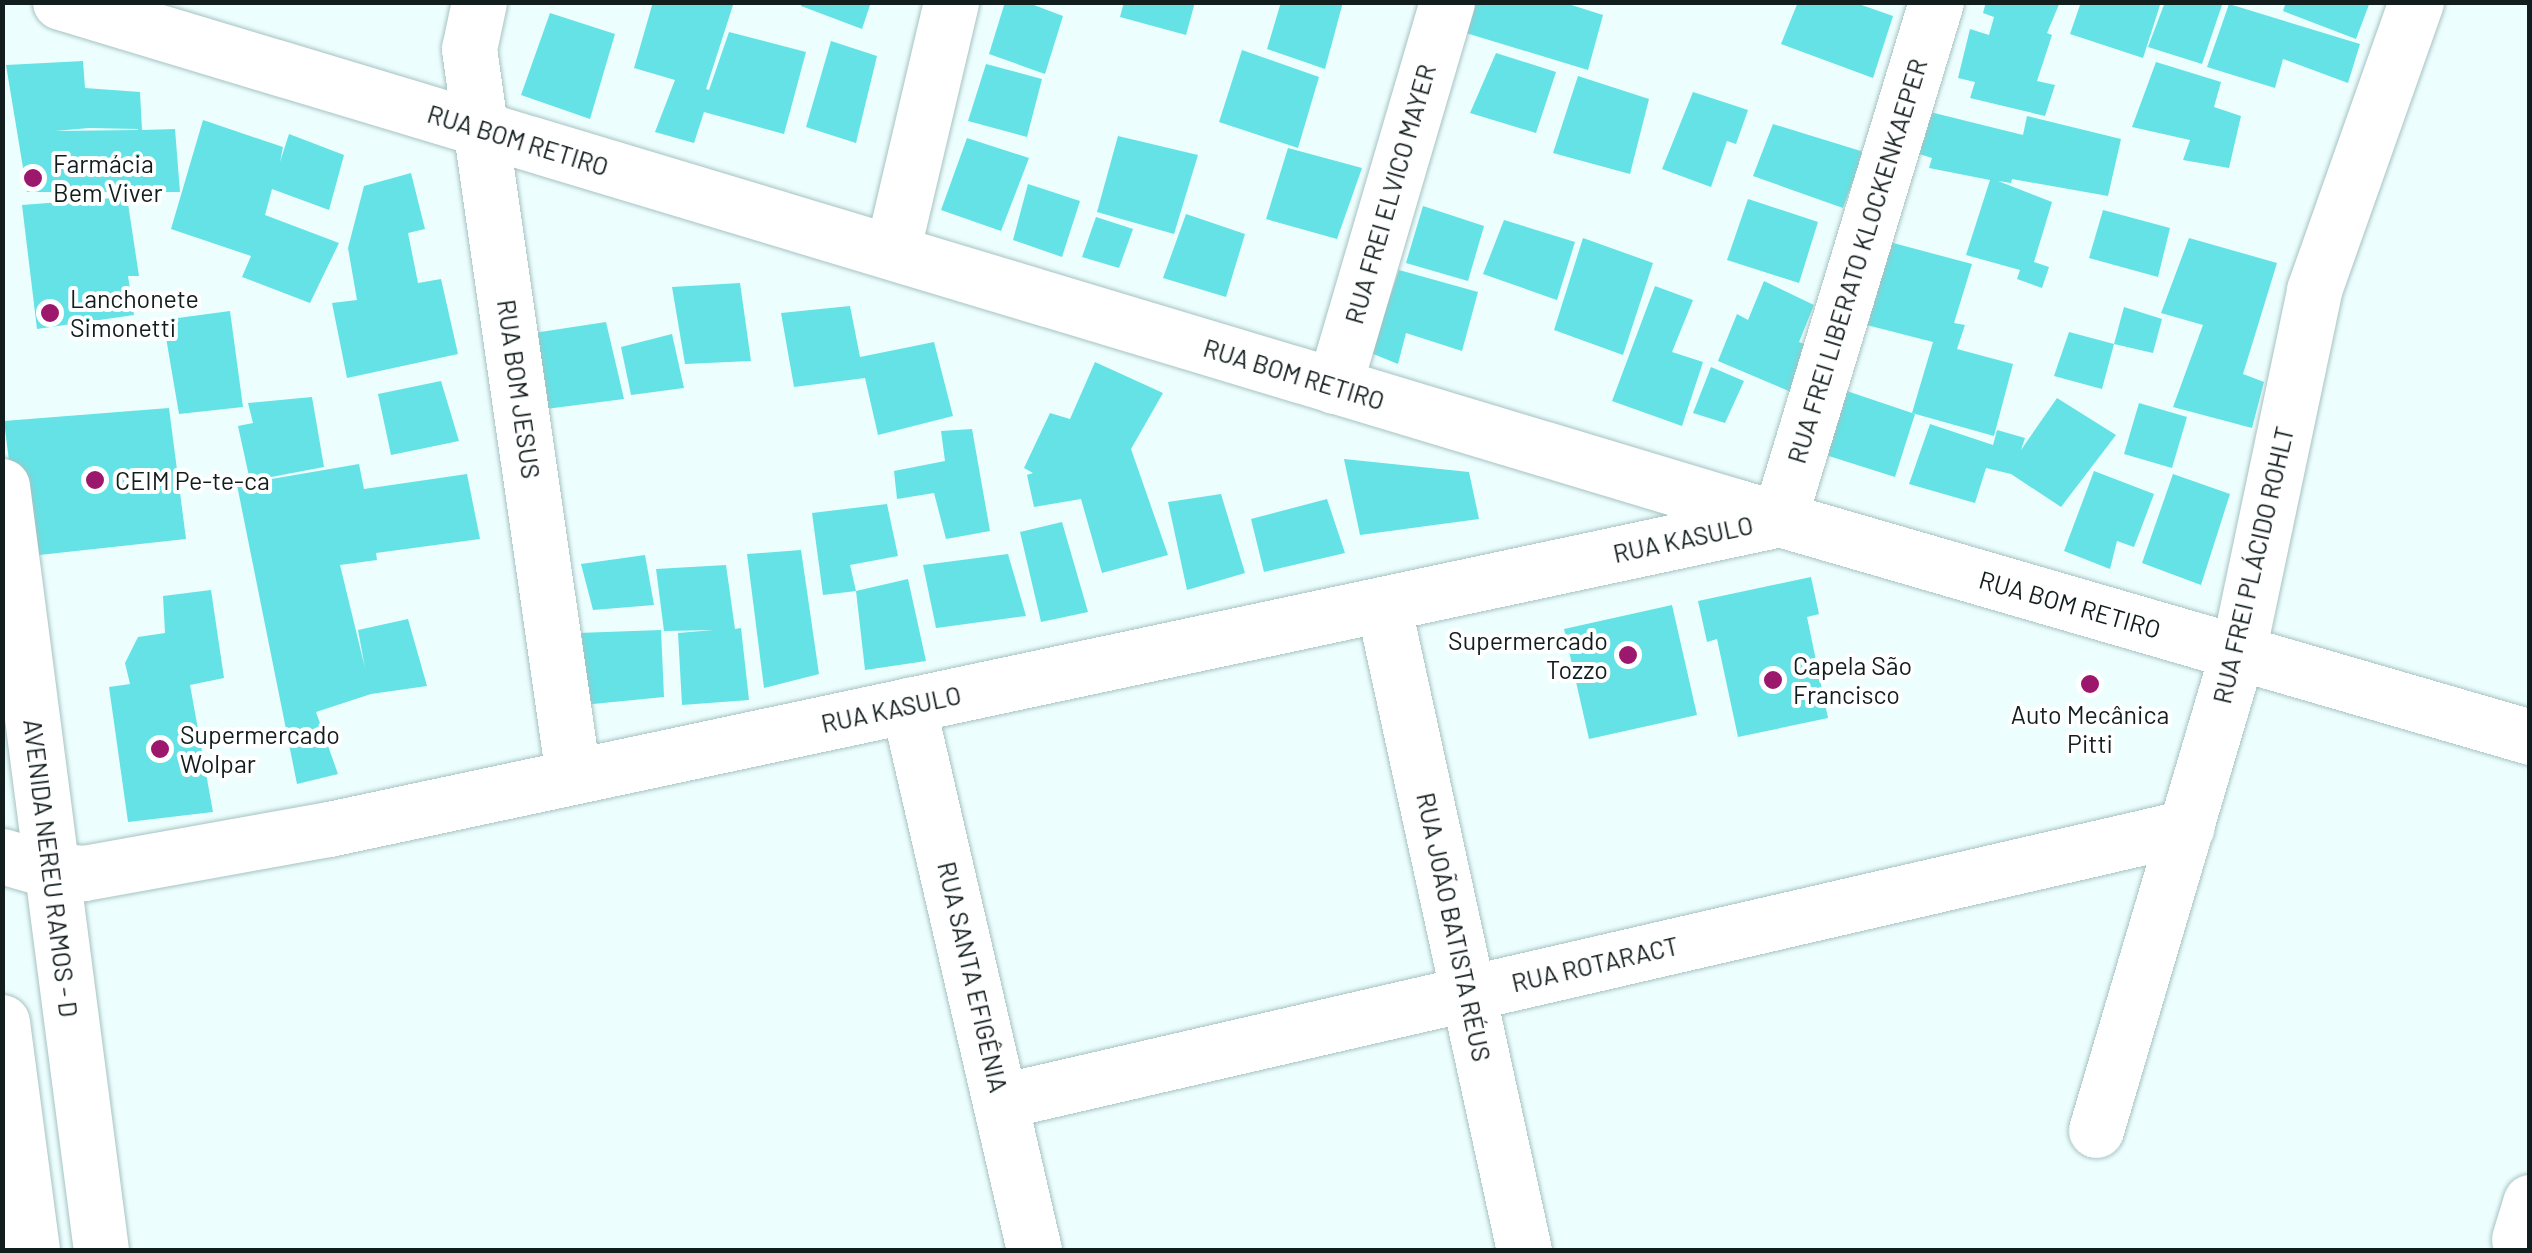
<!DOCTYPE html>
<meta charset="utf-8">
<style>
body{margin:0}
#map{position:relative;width:2532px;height:1253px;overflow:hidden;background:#edfefe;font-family:Barlow,sans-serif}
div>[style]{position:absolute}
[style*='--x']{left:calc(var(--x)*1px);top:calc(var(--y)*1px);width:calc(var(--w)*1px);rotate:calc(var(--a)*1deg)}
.building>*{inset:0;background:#65e2e5}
.roads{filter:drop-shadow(0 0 2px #a6c2c2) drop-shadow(0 0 2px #a6c2c2)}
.minor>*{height:55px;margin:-27.5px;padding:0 27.5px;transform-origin:27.5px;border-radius:27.5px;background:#fff}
.dots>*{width:28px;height:28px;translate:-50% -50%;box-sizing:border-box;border:5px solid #fff;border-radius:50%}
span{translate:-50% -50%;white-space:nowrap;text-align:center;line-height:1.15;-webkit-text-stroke:8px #fff;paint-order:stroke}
.street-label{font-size:25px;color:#121d1d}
.poi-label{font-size:25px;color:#121d1d}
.left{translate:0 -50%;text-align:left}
.right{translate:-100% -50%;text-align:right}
.frame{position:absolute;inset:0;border:5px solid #121d1d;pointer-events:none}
</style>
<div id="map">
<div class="building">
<i style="clip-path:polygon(653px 2px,734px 2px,706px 89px,709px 90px,729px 32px,806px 52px,784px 134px,704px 112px,694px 143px,655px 132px,675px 80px,634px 68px)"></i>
<i style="clip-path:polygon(802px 2px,871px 2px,862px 29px,801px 6px)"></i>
<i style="clip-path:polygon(1005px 2px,1026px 2px,1063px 16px,1045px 74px,989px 54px)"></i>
<i style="clip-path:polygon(1124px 2px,1195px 2px,1186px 35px,1120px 17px)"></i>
<i style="clip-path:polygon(1281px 2px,1343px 2px,1325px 69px,1267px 49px)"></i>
<i style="clip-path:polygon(1475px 2px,1562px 2px,1603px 15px,1588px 70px,1466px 33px)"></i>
<i style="clip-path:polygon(1798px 2px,1853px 2px,1893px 16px,1873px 78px,1781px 44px)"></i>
<i style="clip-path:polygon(1986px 2px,2060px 2px,2047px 33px,2052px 35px,2037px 81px,2055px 85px,2045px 116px,1970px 98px,1975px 82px,1958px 78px,1970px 29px,1989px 35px,1994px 17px,1983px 13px)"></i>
<i style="clip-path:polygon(2081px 2px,2161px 2px,2143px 58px,2070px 34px)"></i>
<i style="clip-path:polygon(2165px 2px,2223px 2px,2202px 64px,2148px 47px)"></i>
<i style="clip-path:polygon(2286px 2px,2370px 2px,2356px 39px,2283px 11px)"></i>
<i style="clip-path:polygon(2229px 4px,2360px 44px,2348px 83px,2283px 59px,2275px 88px,2207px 67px)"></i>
<i style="clip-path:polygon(550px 13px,615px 34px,590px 119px,521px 95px)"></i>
<i style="clip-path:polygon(831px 41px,877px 56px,856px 143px,806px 127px)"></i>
<i style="clip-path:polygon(1242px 50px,1319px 77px,1298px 148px,1219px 122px)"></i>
<i style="clip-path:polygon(1496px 53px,1556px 72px,1536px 133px,1470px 113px)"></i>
<i style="clip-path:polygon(evenodd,83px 61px,85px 88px,140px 92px,142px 130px,175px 129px,180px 192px,27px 192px,6px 65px,83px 61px,89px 128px,138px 129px,138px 130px,55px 131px,89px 128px)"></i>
<i style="clip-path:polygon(2156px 62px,2221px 82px,2214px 107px,2241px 116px,2229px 168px,2183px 160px,2190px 140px,2132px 127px)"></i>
<i style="clip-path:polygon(986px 64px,1042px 79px,1027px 137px,968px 121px)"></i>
<i style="clip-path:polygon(1578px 76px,1649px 99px,1630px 174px,1553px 153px)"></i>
<i style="clip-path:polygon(1693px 92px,1748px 110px,1736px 144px,1727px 141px,1711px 187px,1662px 169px)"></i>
<i style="clip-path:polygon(1914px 108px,2023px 135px,2027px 116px,2121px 139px,2108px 196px,2012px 179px,2011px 183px,1998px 181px,2052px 202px,2034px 262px,2049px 267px,2042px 288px,2017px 279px,2020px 270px,1966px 255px,1990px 180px,1929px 168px,1932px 158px,1903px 149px)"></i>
<i style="clip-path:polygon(203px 120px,283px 147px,280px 162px,289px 134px,344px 155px,329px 210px,272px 189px,265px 215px,339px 243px,310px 303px,242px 277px,251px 256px,171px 229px)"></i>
<i style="clip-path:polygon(1773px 124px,1864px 152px,1843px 208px,1753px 176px)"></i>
<i style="clip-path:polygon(1118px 136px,1198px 155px,1174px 234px,1097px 212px)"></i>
<i style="clip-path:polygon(967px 138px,1029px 158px,1001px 231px,941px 210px)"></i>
<i style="clip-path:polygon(1288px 148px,1362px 168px,1337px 239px,1266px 219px)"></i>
<i style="clip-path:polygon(411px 173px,425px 229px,408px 233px,418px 283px,441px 279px,458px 354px,347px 378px,332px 303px,357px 300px,348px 248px,364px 186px)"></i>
<i style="clip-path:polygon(1028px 184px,1080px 201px,1062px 257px,1013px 240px)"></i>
<i style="clip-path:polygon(127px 197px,139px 276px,128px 276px,134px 315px,37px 329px,22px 205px)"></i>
<i style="clip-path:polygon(1748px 199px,1818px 222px,1799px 283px,1727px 260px)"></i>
<i style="clip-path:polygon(1423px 206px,1484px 226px,1468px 281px,1406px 263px)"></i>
<i style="clip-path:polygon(2103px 210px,2170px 228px,2158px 277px,2089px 258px)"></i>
<i style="clip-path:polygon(1186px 214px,1245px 234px,1226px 297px,1163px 278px)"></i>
<i style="clip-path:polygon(1096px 217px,1133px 229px,1119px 268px,1082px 257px)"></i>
<i style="clip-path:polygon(1504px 220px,1575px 242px,1557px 300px,1483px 274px)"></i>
<i style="clip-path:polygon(1583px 238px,1653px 263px,1623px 355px,1554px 330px)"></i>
<i style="clip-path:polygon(2189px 238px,2277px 263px,2243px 374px,2264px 382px,2252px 428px,2173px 407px,2203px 325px,2161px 313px)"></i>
<i style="clip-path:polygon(1882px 240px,1972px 264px,1954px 323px,1965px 325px,1957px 349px,2013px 364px,1994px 436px,1912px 413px,1933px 342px,1855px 322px)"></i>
<i style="clip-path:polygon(1399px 270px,1478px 292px,1462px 351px,1406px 333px,1398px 364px,1371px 353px)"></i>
<i style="clip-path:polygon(1764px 281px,1814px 305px,1799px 342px,1809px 346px,1791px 392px,1718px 361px,1737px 314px,1748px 320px)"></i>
<i style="clip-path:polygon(740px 283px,751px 361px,685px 364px,672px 287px)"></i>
<i style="clip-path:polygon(1655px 286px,1693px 300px,1672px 352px,1703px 362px,1682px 426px,1612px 401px)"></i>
<i style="clip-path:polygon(850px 306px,860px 357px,934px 342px,953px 416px,878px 435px,865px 378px,794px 387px,781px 313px)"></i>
<i style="clip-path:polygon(2124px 307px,2162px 319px,2153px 353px,2114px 344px)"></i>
<i style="clip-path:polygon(230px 311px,243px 407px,179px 414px,163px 320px)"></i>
<i style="clip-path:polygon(606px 322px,624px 399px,538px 410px,527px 334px)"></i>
<i style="clip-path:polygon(2069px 332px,2114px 344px,2102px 389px,2054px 376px)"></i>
<i style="clip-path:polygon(672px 334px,684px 388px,631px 395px,621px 347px)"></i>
<i style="clip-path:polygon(1095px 362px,1163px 393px,1131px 449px,1168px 555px,1102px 573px,1081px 499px,1034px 507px,1027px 475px,1033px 473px,1024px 468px,1050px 413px,1070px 419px)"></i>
<i style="clip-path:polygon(1711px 367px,1744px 381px,1725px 423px,1693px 413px)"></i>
<i style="clip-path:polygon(441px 381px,459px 441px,391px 455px,378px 394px)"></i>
<i style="clip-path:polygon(1835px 387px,1915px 414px,1895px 477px,1813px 451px)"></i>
<i style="clip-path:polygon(312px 397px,324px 467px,250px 481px,238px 426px,253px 423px,248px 403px)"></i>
<i style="clip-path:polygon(2057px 398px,2116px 435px,2061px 507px,2011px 474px,1986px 468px,1975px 503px,1909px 484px,1930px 424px,1993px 445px,1997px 430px,2025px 438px,2021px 450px)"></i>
<i style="clip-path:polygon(2139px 403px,2187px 417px,2172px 468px,2124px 454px)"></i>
<i style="clip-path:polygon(169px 408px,186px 539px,21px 557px,4px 421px)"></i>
<i style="clip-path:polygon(972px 429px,990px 531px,946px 539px,934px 493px,897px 499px,894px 471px,945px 461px,941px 431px)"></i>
<i style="clip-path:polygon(1344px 459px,1469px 472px,1479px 519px,1360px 535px)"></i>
<i style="clip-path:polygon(359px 464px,364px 489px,467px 474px,480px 539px,376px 553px,377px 560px,340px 565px,365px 668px,358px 630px,408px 619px,427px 686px,371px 694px,316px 712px,338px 774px,297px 784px,237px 485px)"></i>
<i style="clip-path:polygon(2094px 471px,2154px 494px,2134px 547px,2117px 541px,2110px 569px,2064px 551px)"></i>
<i style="clip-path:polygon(2173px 474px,2230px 494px,2201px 585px,2142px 563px)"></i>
<i style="clip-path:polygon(1221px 494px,1245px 573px,1187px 590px,1168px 502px)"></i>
<i style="clip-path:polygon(1327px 499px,1345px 553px,1264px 572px,1251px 519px)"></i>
<i style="clip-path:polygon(887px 504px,898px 556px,850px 565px,856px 591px,908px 579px,926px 661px,865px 670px,856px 591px,823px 595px,812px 513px)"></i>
<i style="clip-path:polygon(1062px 522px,1088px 612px,1041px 622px,1020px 532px)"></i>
<i style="clip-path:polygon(801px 550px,819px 674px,764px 688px,747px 554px)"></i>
<i style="clip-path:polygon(1008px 554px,1026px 616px,936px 628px,923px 565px)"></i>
<i style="clip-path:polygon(645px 555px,654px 605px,593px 610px,581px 564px)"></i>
<i style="clip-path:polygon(726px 565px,735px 629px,741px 628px,749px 700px,682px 705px,678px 633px,714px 630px,664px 631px,656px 569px)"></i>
<i style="clip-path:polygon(1811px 577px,1819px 614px,1807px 617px,1828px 718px,1738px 737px,1717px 639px,1707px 642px,1698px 601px)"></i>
<i style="clip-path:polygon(211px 590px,224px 678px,190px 685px,213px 812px,128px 822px,109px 687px,130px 684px,125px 663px,138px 637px,165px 633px,163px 596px)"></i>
<i style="clip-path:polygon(1672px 605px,1697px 715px,1589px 739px,1564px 629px)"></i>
<i style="clip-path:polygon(661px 630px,664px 697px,583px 705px,578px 633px)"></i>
</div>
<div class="roads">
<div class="minor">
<i style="--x:60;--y:2;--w:1752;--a:16.75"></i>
<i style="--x:1738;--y:507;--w:825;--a:16.19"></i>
<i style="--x:479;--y:2;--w:48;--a:102"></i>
<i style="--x:469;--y:49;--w:734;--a:81.86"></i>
<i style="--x:892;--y:252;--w:257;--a:-76.7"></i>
<i style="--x:1334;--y:386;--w:400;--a:-73.6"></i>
<i style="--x:2;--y:486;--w:770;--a:82.62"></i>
<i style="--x:1779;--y:519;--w:540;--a:-73.11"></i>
<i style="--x:1383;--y:604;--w:661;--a:77.69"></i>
<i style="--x:908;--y:705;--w:559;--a:76.98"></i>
<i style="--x:2;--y:856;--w:50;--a:16.3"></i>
<i style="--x:50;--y:870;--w:34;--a:5"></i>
<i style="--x:84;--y:873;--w:249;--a:-10.2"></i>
<i style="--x:329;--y:829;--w:1475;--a:-12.06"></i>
<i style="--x:2;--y:1022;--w:230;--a:82.5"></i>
<i style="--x:1002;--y:1101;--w:1216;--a:-13.02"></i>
<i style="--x:2096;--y:1130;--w:499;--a:-73.5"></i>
<i style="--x:2238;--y:652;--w:370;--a:-78.1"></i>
<i style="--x:2314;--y:290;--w:306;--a:-70.5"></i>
<i style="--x:2519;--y:1239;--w:39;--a:-73"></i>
</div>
</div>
<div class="dots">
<i style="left:33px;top:178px;background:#9b186c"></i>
<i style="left:50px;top:313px;background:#9b186c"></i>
<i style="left:95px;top:480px;background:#9b186c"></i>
<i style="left:1628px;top:655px;background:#9b186c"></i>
<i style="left:1773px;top:680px;background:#9b186c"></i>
<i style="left:2090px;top:684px;background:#9b186c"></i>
<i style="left:160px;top:749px;background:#9b186c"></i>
</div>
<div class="street-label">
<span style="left:518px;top:140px;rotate:17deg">RUA BOM RETIRO</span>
<span style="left:1390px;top:194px;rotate:-74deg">RUA FREI ELVICO MAYER</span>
<span style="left:1857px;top:261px;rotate:-73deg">RUA FREI LIBERATO KLOCKENKAEPER</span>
<span style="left:1294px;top:374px;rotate:17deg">RUA BOM RETIRO</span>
<span style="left:519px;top:389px;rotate:82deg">RUA BOM JESUS</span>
<span style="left:1683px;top:539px;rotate:-12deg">RUA KASULO</span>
<span style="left:2253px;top:565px;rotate:-77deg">RUA FREI PLÁCIDO ROHLT</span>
<span style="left:2070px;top:604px;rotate:16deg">RUA BOM RETIRO</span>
<span style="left:891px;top:709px;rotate:-12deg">RUA KASULO</span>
<span style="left:51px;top:868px;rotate:83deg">AVENIDA NEREU RAMOS - D</span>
<span style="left:1454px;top:927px;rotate:78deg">RUA JOÃO BATISTA RÉUS</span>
<span style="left:1595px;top:964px;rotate:-13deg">RUA ROTARACT</span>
<span style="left:973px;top:977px;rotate:77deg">RUA SANTA EFIGÊNIA</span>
</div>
<div class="poi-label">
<span class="left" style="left:53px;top:178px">Farmácia<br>Bem Viver</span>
<span class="left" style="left:70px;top:313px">Lanchonete<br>Simonetti</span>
<span class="left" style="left:115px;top:480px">CEIM Pe-te-ca</span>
<span class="right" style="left:1608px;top:655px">Supermercado<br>Tozzo</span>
<span class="left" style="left:1793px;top:680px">Capela São<br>Francisco</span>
<span style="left:2090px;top:729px">Auto Mecânica<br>Pitti</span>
<span class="left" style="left:180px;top:749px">Supermercado<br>Wolpar</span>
</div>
<div class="frame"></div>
</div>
